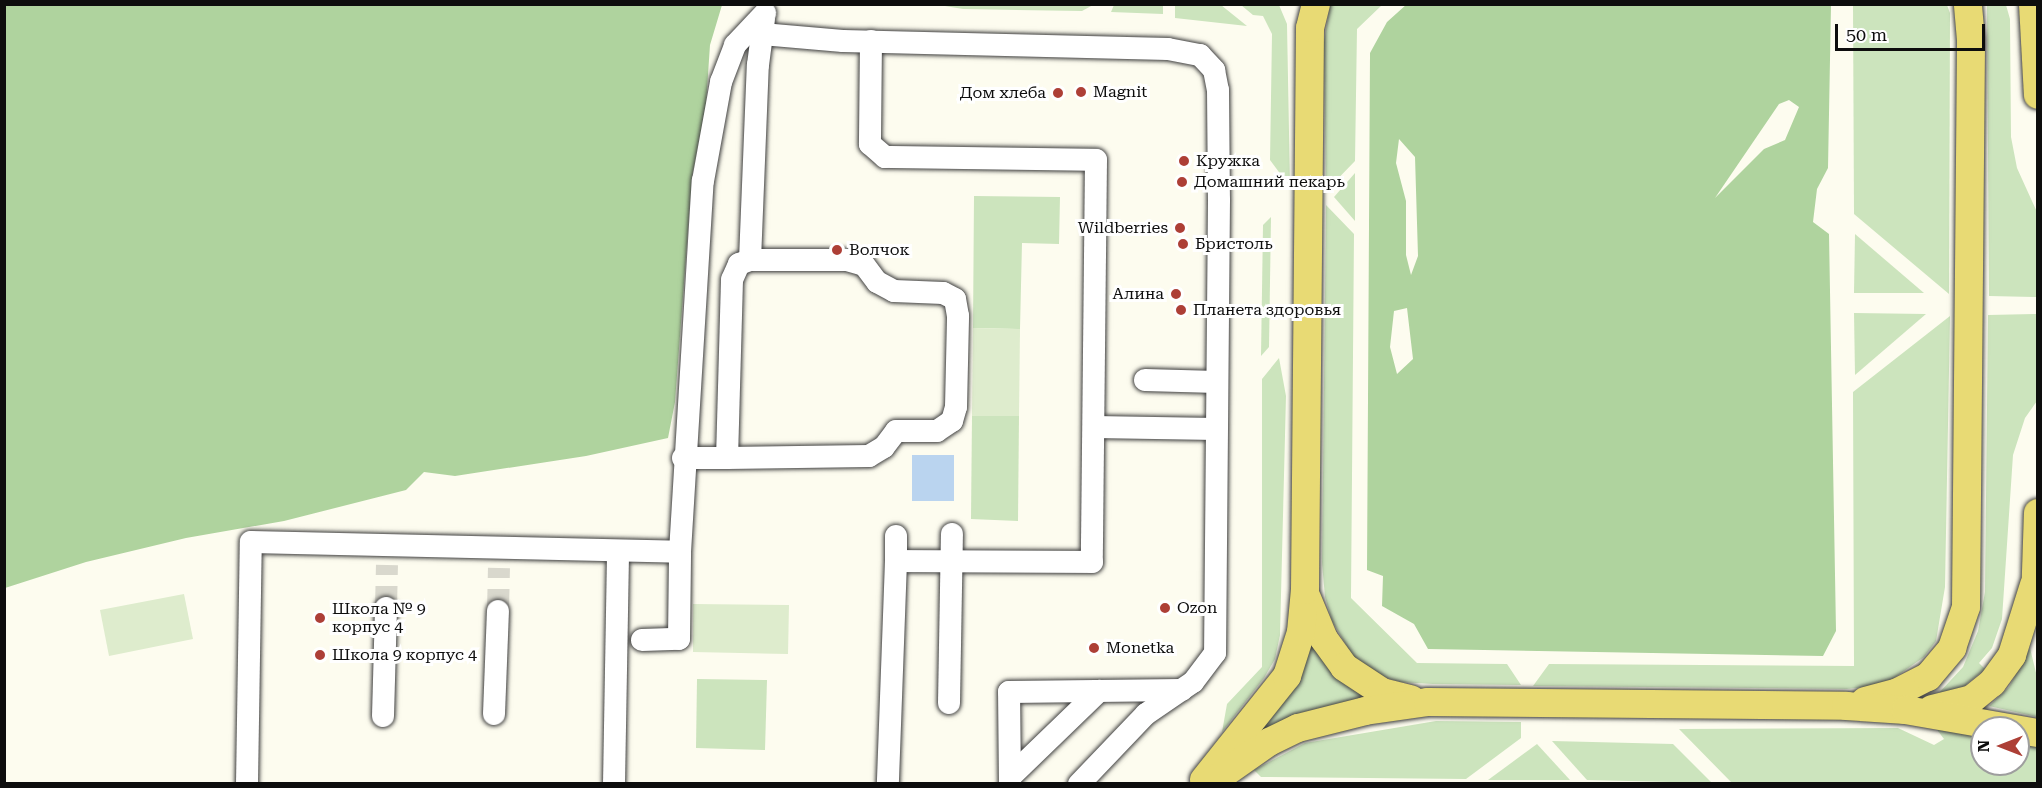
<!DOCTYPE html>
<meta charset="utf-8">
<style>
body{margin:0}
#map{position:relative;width:2042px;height:788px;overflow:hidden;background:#fdfcef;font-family:"Roboto Serif",serif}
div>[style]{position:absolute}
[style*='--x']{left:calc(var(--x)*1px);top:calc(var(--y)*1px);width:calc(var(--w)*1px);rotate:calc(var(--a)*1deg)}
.green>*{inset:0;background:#cce4bd}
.forest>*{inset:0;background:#afd39e}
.pitch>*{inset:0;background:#deeccd}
.water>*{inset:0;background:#bad4ef}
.minor-tunnel>*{height:22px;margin-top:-11px;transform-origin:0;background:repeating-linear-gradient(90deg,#d9d8cd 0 22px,transparent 0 33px)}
.roads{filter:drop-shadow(0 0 2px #404040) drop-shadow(0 0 2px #404040)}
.minor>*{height:22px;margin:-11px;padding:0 11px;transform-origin:11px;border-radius:11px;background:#fff}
.major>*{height:28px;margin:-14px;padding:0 14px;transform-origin:14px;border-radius:14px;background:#e8da74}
.dots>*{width:16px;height:16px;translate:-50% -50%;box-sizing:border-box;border:3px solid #fff;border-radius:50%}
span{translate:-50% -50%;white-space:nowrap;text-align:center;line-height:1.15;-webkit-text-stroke:6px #fff;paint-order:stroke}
.poi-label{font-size:16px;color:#0d0d0d}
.left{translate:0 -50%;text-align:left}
.right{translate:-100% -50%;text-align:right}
.frame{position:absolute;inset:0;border:6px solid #0d0d0d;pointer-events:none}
.north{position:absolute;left:1970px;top:716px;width:60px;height:60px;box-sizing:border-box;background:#fff;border:2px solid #9e9e9e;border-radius:50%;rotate:270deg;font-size:16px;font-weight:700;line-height:24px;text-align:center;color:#0d0d0d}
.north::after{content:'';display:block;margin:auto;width:21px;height:27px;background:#ad3f36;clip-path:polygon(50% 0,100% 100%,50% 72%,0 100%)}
.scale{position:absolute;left:1835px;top:24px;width:150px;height:27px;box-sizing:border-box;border:3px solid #0d0d0d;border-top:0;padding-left:8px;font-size:18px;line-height:21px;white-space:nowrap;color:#0d0d0d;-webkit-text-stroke:4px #fff;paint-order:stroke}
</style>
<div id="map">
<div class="green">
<i style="clip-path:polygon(939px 5px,1093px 4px,1093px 5px,1082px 11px,963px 9px)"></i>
<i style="clip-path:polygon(1114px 5px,1163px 5px,1163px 14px,1111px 12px)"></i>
<i style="clip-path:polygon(1175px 5px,1221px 5px,1247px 26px,1175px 18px)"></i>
<i style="clip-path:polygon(1241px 5px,1279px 5px,1287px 24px,1290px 187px,1270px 160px,1272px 34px,1263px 16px,1253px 15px)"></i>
<i style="clip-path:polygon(1330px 5px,1382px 5px,1357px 29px,1355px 161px,1326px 191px,1324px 42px)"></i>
<i style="clip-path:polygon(1853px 5px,1947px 5px,1950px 13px,1949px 294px,1854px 214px)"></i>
<i style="clip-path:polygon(1987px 5px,2006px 5px,2010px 19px,2011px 137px,2017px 168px,2037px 212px,2037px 297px,1989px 296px)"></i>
<i style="clip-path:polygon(1355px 173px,1355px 221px,1334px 197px)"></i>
<i style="clip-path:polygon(974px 196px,1060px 197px,1059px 244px,1022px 243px,1020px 329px,973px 328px)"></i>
<i style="clip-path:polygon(1326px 205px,1354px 234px,1351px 598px,1417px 663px,1507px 664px,1521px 685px,1433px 684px,1400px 682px,1374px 674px,1355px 660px,1332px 621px,1325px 597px,1322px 563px)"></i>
<i style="clip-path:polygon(1271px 217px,1269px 347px,1261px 356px,1263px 225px)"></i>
<i style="clip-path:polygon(1855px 234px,1924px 293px,1854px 293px)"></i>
<i style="clip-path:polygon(1854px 313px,1926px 314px,1855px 375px)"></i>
<i style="clip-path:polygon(2037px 314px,2037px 401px,2025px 418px,2013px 455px,2002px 619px,1992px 648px,1979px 663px,1985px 669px,1957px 692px,1937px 695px,1963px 667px,1978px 631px,1985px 592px,1988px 315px)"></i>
<i style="clip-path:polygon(1950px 316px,1945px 587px,1936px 641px,1924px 657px,1884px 685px,1847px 689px,1533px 686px,1549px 664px,1854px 666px,1853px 392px)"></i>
<i style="clip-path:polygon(1279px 358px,1286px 396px,1280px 635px,1275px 659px,1264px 678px,1222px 732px,1227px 704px,1262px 667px,1262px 379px)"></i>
<i style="clip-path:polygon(972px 416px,1019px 416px,1018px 521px,971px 519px)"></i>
<i style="clip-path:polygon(1309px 638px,1374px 698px,1243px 742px)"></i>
<i style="clip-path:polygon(2030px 648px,2037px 677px,2037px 717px,1989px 706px,2009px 687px)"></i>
<i style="clip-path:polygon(697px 679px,767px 680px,765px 750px,696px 748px)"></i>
<i style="clip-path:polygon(1436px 721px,1521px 722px,1521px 738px,1466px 779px,1261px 777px,1254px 770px,1305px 743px)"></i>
<i style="clip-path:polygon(1935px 727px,1982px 732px,1982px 764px,2018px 764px,2018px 739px,2037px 746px,2037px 783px,1731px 782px,1679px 729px,1898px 728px,1934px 745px,1944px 739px)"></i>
<i style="clip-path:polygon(1552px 741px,1673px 744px,1712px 783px,1587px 780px)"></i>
<i style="clip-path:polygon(1537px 744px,1570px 780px,1488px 780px)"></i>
</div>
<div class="forest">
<i style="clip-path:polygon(evenodd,1407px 4px,1831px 5px,1828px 168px,1817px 189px,1813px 222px,1829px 234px,1836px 631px,1823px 656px,1428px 649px,1414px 624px,1382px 606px,1383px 576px,1367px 570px,1370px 53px,1387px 22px,1407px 4px,1789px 100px,1799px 107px,1785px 140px,1764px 149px,1715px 198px,1779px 104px,1789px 100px,1407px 4px,1399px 139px,1415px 157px,1418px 256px,1411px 275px,1406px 255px,1406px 201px,1396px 163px,1399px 139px,1407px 4px,1407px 308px,1413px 359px,1397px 374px,1390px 347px,1394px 311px,1407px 308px)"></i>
<i style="clip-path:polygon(5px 5px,722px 5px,710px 45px,706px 104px,692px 177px,675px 402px,668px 438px,586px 456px,455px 476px,424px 472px,406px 490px,284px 521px,186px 538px,86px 562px,5px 588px)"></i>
</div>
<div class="pitch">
<i style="clip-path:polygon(973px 328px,1020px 329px,1019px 416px,972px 416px)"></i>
<i style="clip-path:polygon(184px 594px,193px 639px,109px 656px,100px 610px)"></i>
<i style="clip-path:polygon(693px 604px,789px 605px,788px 654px,693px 652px)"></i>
</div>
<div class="water">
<i style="clip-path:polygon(912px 455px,954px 455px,954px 501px,912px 501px)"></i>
</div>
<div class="minor-tunnel">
<i style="--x:386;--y:608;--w:43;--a:-88.7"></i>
<i style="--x:498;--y:611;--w:43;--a:-88.7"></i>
</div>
<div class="roads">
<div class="minor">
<i style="--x:762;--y:34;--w:81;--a:4.9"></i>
<i style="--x:843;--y:41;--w:325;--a:1.4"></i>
<i style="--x:1168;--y:49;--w:33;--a:11"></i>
<i style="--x:1200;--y:55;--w:21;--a:47"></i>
<i style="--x:1214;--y:70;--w:20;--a:79"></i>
<i style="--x:1218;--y:90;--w:110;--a:89.5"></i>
<i style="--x:1219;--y:200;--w:453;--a:90.5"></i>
<i style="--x:1215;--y:653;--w:36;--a:127"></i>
<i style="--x:1193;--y:682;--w:57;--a:145.8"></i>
<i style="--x:1146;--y:714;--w:97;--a:133.7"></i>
<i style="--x:871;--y:41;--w:103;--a:90.6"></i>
<i style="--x:870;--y:144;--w:20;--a:41"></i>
<i style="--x:885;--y:157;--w:211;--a:0.8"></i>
<i style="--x:1096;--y:160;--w:402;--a:90.6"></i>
<i style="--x:1092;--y:562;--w:196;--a:-179.7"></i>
<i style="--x:896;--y:561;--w:223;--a:92.1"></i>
<i style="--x:750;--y:260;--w:195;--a:-87.7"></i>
<i style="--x:758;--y:65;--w:46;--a:-82.6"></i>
<i style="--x:1145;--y:380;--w:72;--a:1.6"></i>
<i style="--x:1094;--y:427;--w:122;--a:0.9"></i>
<i style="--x:683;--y:458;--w:44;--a:0"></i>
<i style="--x:727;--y:458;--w:142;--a:-0.8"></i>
<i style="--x:869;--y:456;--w:17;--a:-31"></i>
<i style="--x:884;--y:447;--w:20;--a:-53"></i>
<i style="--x:896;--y:431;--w:41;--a:0"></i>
<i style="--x:937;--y:431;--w:18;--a:-34"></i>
<i style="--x:952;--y:421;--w:15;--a:-74"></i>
<i style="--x:956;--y:407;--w:91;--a:-88.7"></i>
<i style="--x:958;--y:316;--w:17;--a:-100"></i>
<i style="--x:955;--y:299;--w:13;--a:-153"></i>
<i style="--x:943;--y:293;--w:49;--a:-177.7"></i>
<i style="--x:894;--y:291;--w:19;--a:-152"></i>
<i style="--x:877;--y:282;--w:21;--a:-127"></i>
<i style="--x:864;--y:265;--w:19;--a:-164"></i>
<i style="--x:846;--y:260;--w:96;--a:180"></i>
<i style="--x:750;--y:260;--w:12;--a:160"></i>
<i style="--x:739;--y:264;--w:17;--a:114"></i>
<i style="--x:732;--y:280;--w:178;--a:91.6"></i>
<i style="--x:896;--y:536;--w:25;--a:90"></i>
<i style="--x:642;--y:640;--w:37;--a:-2"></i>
<i style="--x:679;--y:639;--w:87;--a:-89.3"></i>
<i style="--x:949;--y:703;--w:169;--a:-89"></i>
<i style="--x:494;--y:714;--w:103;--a:-87.8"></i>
<i style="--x:383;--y:716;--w:108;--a:-88.4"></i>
<i style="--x:1010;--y:777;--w:124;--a:-44"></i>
<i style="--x:247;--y:784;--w:242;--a:-89.1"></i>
<i style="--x:251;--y:542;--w:429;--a:1.3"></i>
<i style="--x:680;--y:552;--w:372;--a:-86.5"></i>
<i style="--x:703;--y:181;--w:101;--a:-79.7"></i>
<i style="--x:721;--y:82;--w:40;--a:-69"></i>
<i style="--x:735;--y:45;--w:44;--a:-46.8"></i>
<i style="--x:614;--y:784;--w:232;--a:-89"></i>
<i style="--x:1010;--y:784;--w:92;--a:-90.6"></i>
<i style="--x:1009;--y:692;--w:173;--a:-0.7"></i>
</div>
<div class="major">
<i style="--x:2033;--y:4;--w:91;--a:86.9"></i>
<i style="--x:1307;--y:598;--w:44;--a:67.5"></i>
<i style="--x:1324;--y:639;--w:34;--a:54"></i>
<i style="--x:1344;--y:667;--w:45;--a:33.3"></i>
<i style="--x:1382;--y:692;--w:30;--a:14"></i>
<i style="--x:2035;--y:602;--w:89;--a:-88.1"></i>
<i style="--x:1865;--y:701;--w:34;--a:-15"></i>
<i style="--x:1898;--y:692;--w:34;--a:-27"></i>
<i style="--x:1928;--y:677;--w:38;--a:-50"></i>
<i style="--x:1952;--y:648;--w:43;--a:-71.1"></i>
<i style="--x:1966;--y:607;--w:567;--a:-89.49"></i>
<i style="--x:1971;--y:40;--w:36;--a:-95"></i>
<i style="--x:1932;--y:709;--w:41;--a:-14"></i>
<i style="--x:1972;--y:699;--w:26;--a:-39"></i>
<i style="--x:1992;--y:683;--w:34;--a:-54"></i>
<i style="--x:2012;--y:655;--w:73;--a:-72.6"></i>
<i style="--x:1204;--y:780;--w:133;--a:-51.4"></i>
<i style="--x:1287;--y:676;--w:46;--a:-72.3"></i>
<i style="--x:1301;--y:632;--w:42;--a:-84.6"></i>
<i style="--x:1305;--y:590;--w:562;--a:-89.49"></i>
<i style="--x:1310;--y:28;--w:25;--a:-76"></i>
<i style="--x:1209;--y:784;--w:73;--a:-35"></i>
<i style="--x:1269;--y:742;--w:32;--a:-26"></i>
<i style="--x:1298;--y:728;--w:69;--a:-14.2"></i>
<i style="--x:1365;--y:711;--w:64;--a:-8.1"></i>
<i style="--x:1428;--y:702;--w:418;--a:0.5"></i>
<i style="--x:1846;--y:706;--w:60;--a:3.8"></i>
<i style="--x:1906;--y:710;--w:134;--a:9.9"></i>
</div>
</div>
<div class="dots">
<i style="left:1081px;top:92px;background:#ad3f36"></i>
<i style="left:1058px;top:93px;background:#ad3f36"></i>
<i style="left:1184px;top:161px;background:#ad3f36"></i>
<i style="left:1182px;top:182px;background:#ad3f36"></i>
<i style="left:1180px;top:228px;background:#ad3f36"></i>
<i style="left:1183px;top:244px;background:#ad3f36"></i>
<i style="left:837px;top:250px;background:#ad3f36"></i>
<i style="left:1176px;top:294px;background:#ad3f36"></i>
<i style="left:1181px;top:310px;background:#ad3f36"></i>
<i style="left:1165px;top:608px;background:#ad3f36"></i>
<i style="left:320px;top:618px;background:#ad3f36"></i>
<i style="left:1094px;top:648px;background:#ad3f36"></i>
<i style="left:320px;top:655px;background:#ad3f36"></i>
</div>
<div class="poi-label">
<span class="left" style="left:1093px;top:92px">Magnit</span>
<span class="right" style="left:1046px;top:93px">Дом хлеба</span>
<span class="left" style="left:1196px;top:161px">Кружка</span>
<span class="left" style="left:1194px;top:182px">Домашний пекарь</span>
<span class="right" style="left:1168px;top:228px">Wildberries</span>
<span class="left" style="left:1195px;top:244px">Бристоль</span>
<span class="left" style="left:849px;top:250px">Волчок</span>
<span class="right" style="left:1164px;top:294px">Алина</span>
<span class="left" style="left:1193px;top:310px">Планета здоровья</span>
<span class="left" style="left:1177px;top:608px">Ozon</span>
<span class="left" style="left:332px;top:618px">Школа № 9<br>корпус 4</span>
<span class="left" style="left:1106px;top:648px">Monetka</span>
<span class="left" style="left:332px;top:655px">Школа 9 корпус 4</span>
</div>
<div class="frame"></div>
<div class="north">N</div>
<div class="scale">50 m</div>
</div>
